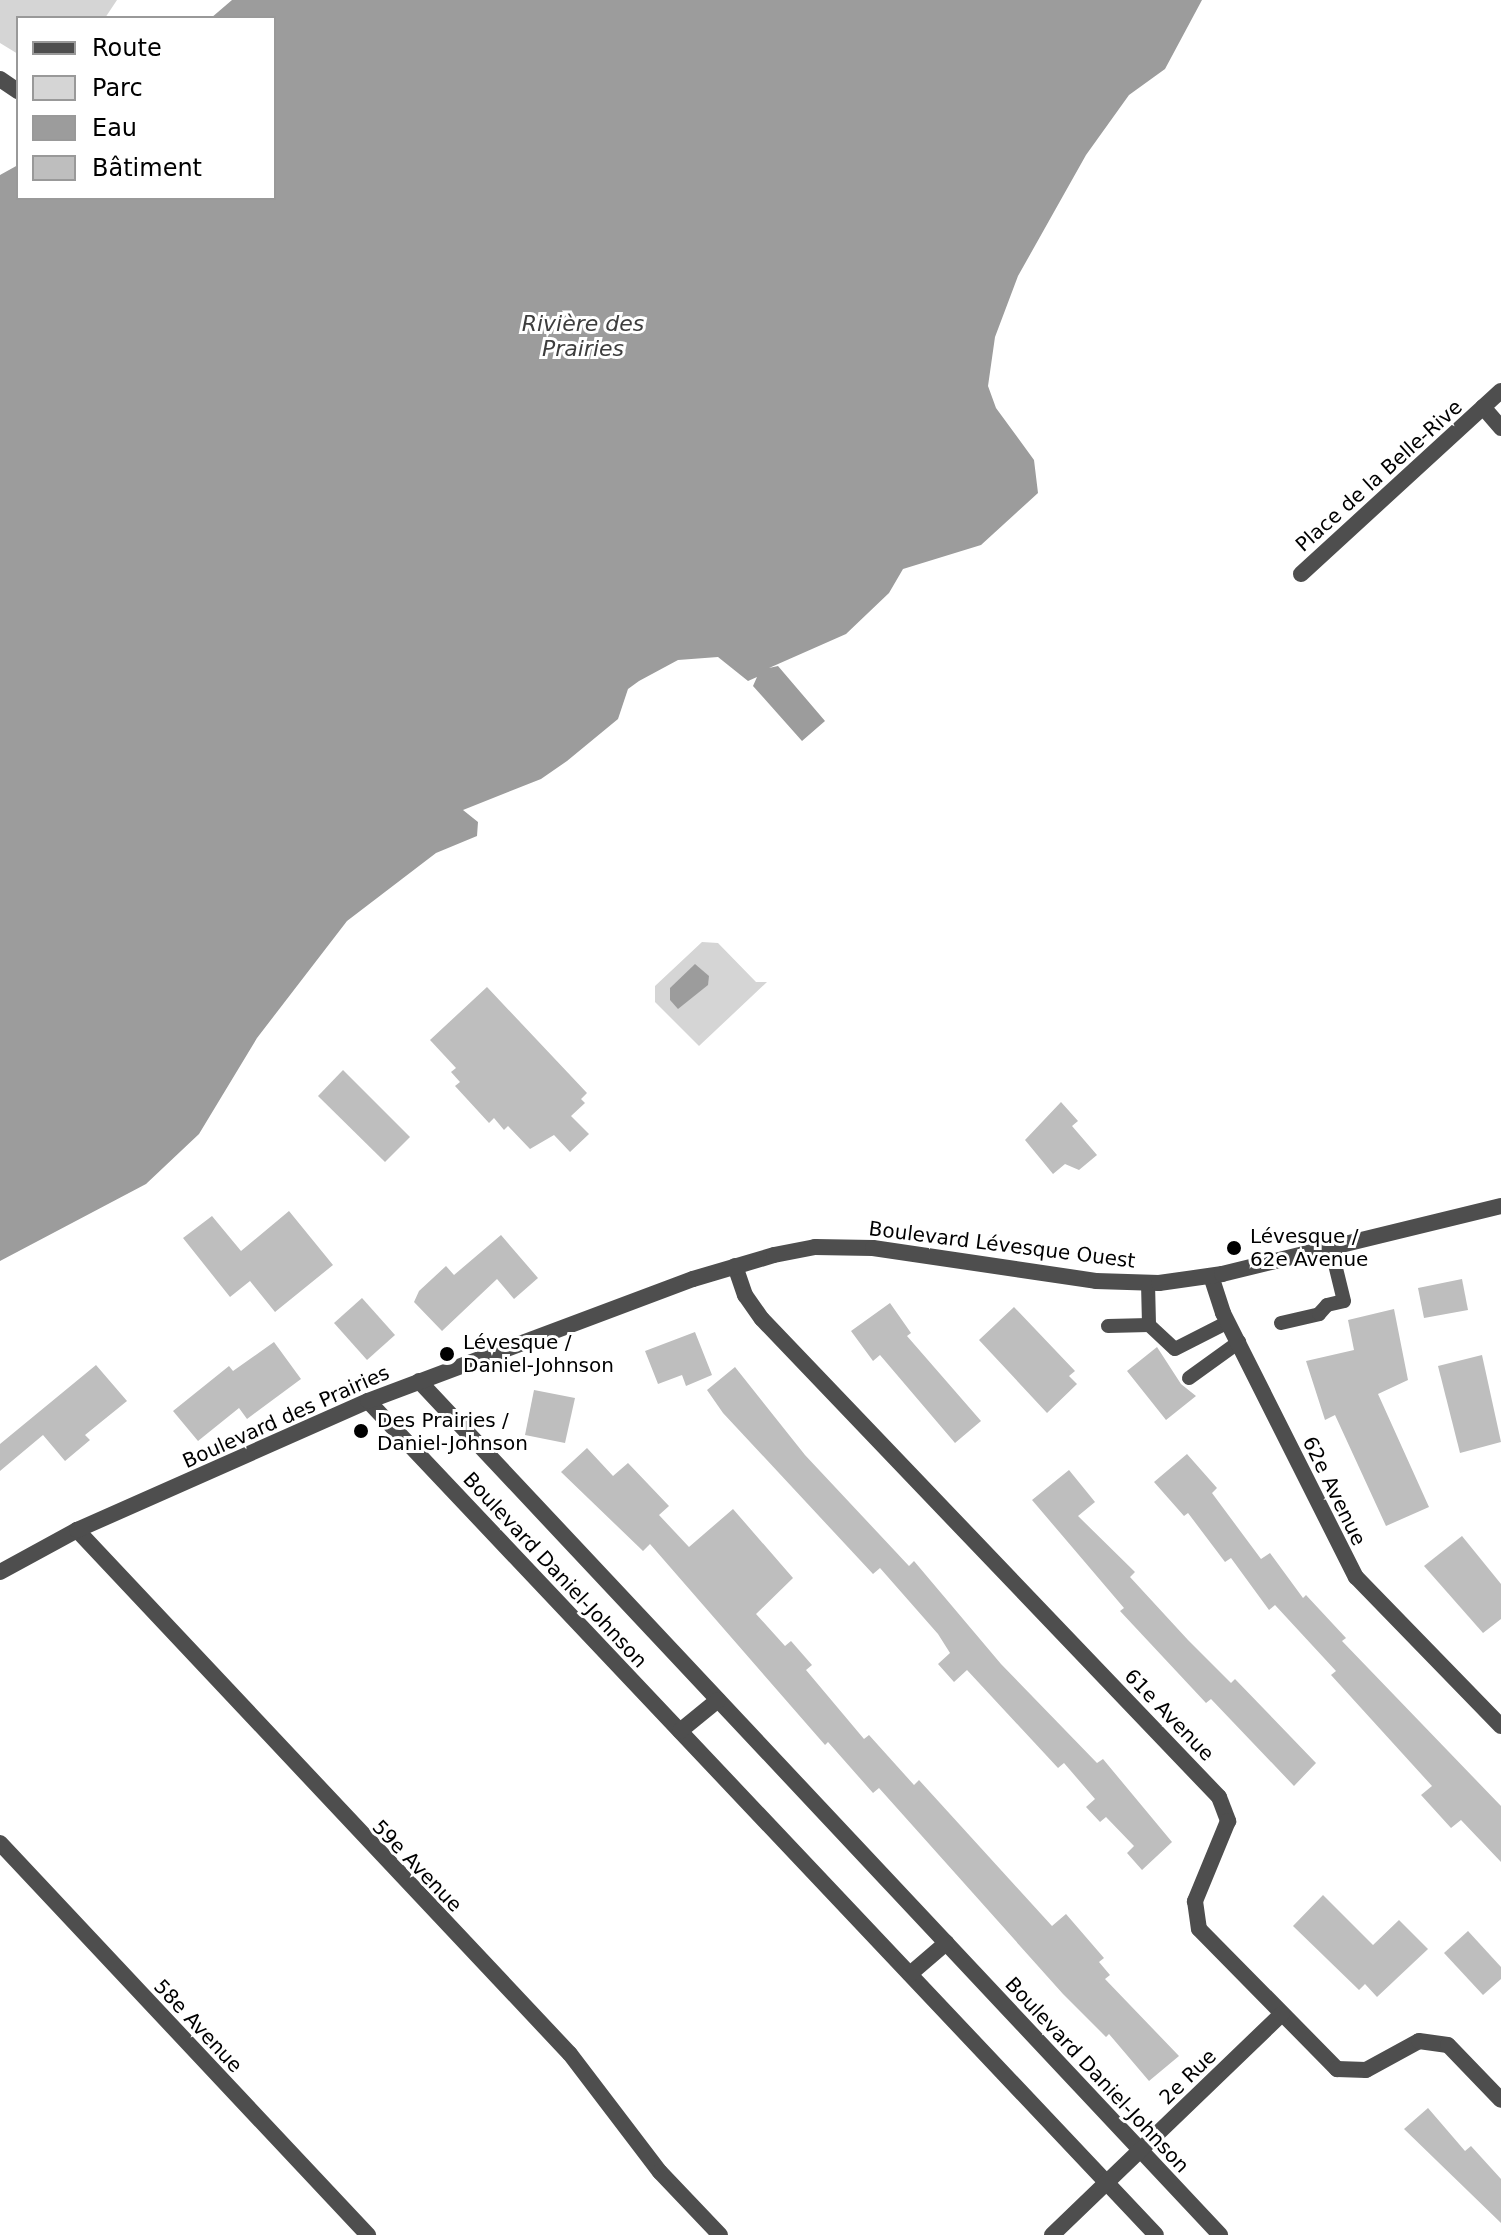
<!DOCTYPE html>
<meta charset="utf-8">
<style>
body{margin:0}
#map{position:relative;width:1501px;height:2235px;overflow:hidden;background:#fff;font-family:"DejaVu Sans",sans-serif}
div>[style]{position:absolute}
[style*='--x']{left:calc(var(--x)*1px);top:calc(var(--y)*1px);width:calc(var(--w)*1px);rotate:calc(var(--a)*1deg)}
.green>*{inset:0;background:#d5d5d5}
.water>*{inset:0;background:#9c9c9c}
.building>*{inset:0;background:#bebebe}
.service>*{height:14px;margin:-7px;padding:0 7px;transform-origin:7px;border-radius:7px;background:#4e4e4e}
.minor>*{height:16px;margin:-8px;padding:0 8px;transform-origin:8px;border-radius:8px;background:#4e4e4e}
.tertiary>*{height:16px;margin:-8px;padding:0 8px;transform-origin:8px;border-radius:8px;background:#4e4e4e}
.dots>*{width:22px;height:22px;translate:-50% -50%;box-sizing:border-box;border:4px solid #fff;border-radius:50%}
span{translate:-50% -50%;white-space:nowrap;text-align:center;line-height:1.15;-webkit-text-stroke:6px #fff;paint-order:stroke}
.street-label{font-size:20px;color:#000}
.poi-label{font-size:20px;color:#000}
.left{translate:0 -50%;text-align:left}
.water-label{font-size:22px;color:#3d3d3d;font-style:italic}
.legend{position:absolute;left:16px;top:16px;width:260px;height:184px;box-sizing:border-box;background:#fff;border:2px solid #999;margin:0;padding:10px 14px;list-style:none;font-size:24px;color:#000}
.legend li{display:flex;align-items:center;gap:16px;height:40px}
.legend b{width:40px;border:2px solid #999}
</style>
<div id="map">
<div class="green">
<i style="clip-path:polygon(0 0,117px 0,105px 18px,18px 18px,18px 54px,0 43px)"></i>
<i style="clip-path:polygon(702px 942px,718px 943px,756px 982px,767px 982px,699px 1046px,655px 1002px,655px 986px)"></i>
</div>
<div class="water">
<i style="clip-path:polygon(232px 0,1202px 0,1165px 69px,1129px 95px,1086px 155px,1018px 276px,995px 337px,988px 386px,996px 408px,1034px 460px,1038px 493px,981px 545px,903px 569px,889px 593px,846px 634px,769px 668px,778px 666px,825px 721px,802px 741px,753px 686px,757px 677px,748px 681px,718px 657px,678px 660px,639px 681px,628px 689px,618px 719px,567px 761px,541px 779px,463px 810px,478px 822px,477px 836px,436px 853px,347px 921px,257px 1038px,199px 1134px,146px 1184px,0 1261px,0 175px,18px 165px,18px 198px,274px 198px,274px 18px,211px 18px)"></i>
<i style="clip-path:polygon(695px 964px,709px 976px,708px 985px,678px 1009px,670px 1000px,670px 988px)"></i>
</div>
<div class="building">
<i style="clip-path:polygon(487px 987px,587px 1093px,581px 1099px,585px 1103px,571px 1116px,589px 1134px,570px 1152px,554px 1135px,530px 1149px,508px 1126px,504px 1130px,494px 1118px,489px 1123px,455px 1086px,460px 1082px,451px 1072px,456px 1068px,430px 1040px)"></i>
<i style="clip-path:polygon(343px 1070px,410px 1137px,385px 1162px,318px 1096px)"></i>
<i style="clip-path:polygon(1061px 1102px,1078px 1121px,1072px 1126px,1097px 1155px,1079px 1170px,1065px 1164px,1053px 1174px,1025px 1140px)"></i>
<i style="clip-path:polygon(289px 1211px,333px 1265px,275px 1312px,250px 1281px,230px 1297px,183px 1238px,212px 1216px,241px 1251px)"></i>
<i style="clip-path:polygon(501px 1235px,538px 1278px,514px 1299px,497px 1279px,442px 1331px,414px 1302px,419px 1291px,446px 1266px,454px 1275px)"></i>
<i style="clip-path:polygon(1462px 1279px,1468px 1310px,1424px 1318px,1418px 1288px)"></i>
<i style="clip-path:polygon(362px 1298px,395px 1335px,367px 1360px,334px 1323px)"></i>
<i style="clip-path:polygon(890px 1303px,911px 1333px,907px 1336px,981px 1421px,955px 1443px,880px 1355px,873px 1361px,851px 1331px)"></i>
<i style="clip-path:polygon(1014px 1307px,1075px 1371px,1069px 1376px,1077px 1384px,1047px 1413px,979px 1340px)"></i>
<i style="clip-path:polygon(1394px 1309px,1408px 1380px,1378px 1394px,1429px 1507px,1386px 1526px,1335px 1415px,1325px 1420px,1306px 1361px,1354px 1350px,1348px 1320px)"></i>
<i style="clip-path:polygon(695px 1332px,712px 1375px,686px 1386px,682px 1375px,658px 1384px,645px 1351px)"></i>
<i style="clip-path:polygon(274px 1342px,301px 1379px,247px 1419px,239px 1408px,198px 1441px,173px 1411px,229px 1366px,233px 1371px)"></i>
<i style="clip-path:polygon(1157px 1347px,1181px 1384px,1196px 1396px,1166px 1420px,1127px 1371px)"></i>
<i style="clip-path:polygon(1482px 1355px,1501px 1442px,1460px 1453px,1438px 1366px)"></i>
<i style="clip-path:polygon(96px 1365px,127px 1401px,85px 1435px,90px 1440px,65px 1461px,43px 1435px,0 1471px,0 1444px)"></i>
<i style="clip-path:polygon(735px 1367px,805px 1455px,909px 1566px,914px 1561px,1001px 1664px,1097px 1763px,1103px 1759px,1172px 1842px,1142px 1870px,1127px 1853px,1134px 1846px,1106px 1817px,1100px 1822px,1086px 1807px,1095px 1799px,1064px 1763px,1058px 1768px,967px 1670px,954px 1682px,938px 1664px,950px 1653px,938px 1634px,880px 1568px,873px 1574px,723px 1413px,707px 1390px)"></i>
<i style="clip-path:polygon(534px 1390px,575px 1398px,565px 1443px,525px 1435px)"></i>
<i style="clip-path:polygon(587px 1448px,613px 1476px,628px 1463px,669px 1506px,659px 1515px,689px 1547px,733px 1509px,793px 1578px,756px 1614px,785px 1646px,791px 1641px,812px 1665px,806px 1670px,864px 1739px,869px 1735px,914px 1785px,919px 1780px,1052px 1926px,1066px 1914px,1104px 1958px,1099px 1962px,1110px 1975px,1105px 1979px,1179px 2056px,1149px 2081px,1109px 2034px,1106px 2037px,1063px 1994px,879px 1788px,873px 1793px,828px 1742px,825px 1745px,650px 1544px,643px 1551px,561px 1472px)"></i>
<i style="clip-path:polygon(1187px 1454px,1217px 1488px,1212px 1493px,1261px 1559px,1270px 1553px,1303px 1598px,1306px 1595px,1346px 1638px,1342px 1641px,1501px 1806px,1501px 1862px,1461px 1820px,1451px 1828px,1421px 1795px,1432px 1786px,1331px 1675px,1336px 1671px,1275px 1605px,1269px 1610px,1231px 1558px,1225px 1562px,1188px 1513px,1184px 1516px,1154px 1482px)"></i>
<i style="clip-path:polygon(1069px 1470px,1095px 1502px,1078px 1516px,1135px 1572px,1130px 1577px,1188px 1640px,1231px 1683px,1235px 1679px,1316px 1763px,1294px 1786px,1211px 1699px,1206px 1703px,1120px 1611px,1124px 1608px,1032px 1500px)"></i>
<i style="clip-path:polygon(1462px 1536px,1501px 1584px,1501px 1619px,1483px 1633px,1424px 1566px)"></i>
<i style="clip-path:polygon(1323px 1895px,1373px 1945px,1399px 1920px,1428px 1949px,1377px 1997px,1365px 1984px,1359px 1990px,1293px 1926px)"></i>
<i style="clip-path:polygon(1468px 1931px,1501px 1967px,1501px 1979px,1483px 1995px,1444px 1953px)"></i>
<i style="clip-path:polygon(1428px 2108px,1465px 2151px,1471px 2146px,1501px 2179px,1501px 2223px,1404px 2129px)"></i>
</div>
<div class="service">
<i style="--x:1148;--y:1283;--w:42;--a:88.6"></i>
<i style="--x:1149;--y:1325;--w:35;--a:43"></i>
<i style="--x:1175;--y:1349;--w:59;--a:-27"></i>
<i style="--x:1281;--y:1323;--w:39;--a:-13"></i>
<i style="--x:1319;--y:1314;--w:12;--a:-48"></i>
<i style="--x:1327;--y:1305;--w:17;--a:-13"></i>
<i style="--x:1344;--y:1301;--w:55;--a:-103.8"></i>
<i style="--x:1108;--y:1326;--w:41;--a:-1.4"></i>
<i style="--x:1189;--y:1378;--w:62;--a:-35.8"></i>
</div>
<div class="minor">
<i style="--x:0;--y:79;--w:22;--a:34"></i>
<i style="--x:1483;--y:407;--w:28;--a:49"></i>
<i style="--x:1301;--y:574;--w:271;--a:-42.5"></i>
<i style="--x:735;--y:1266;--w:31;--a:71"></i>
<i style="--x:745;--y:1295;--w:29;--a:55"></i>
<i style="--x:762;--y:1319;--w:661;--a:46.29"></i>
<i style="--x:1219;--y:1797;--w:26;--a:69"></i>
<i style="--x:1228;--y:1821;--w:87;--a:112.4"></i>
<i style="--x:1195;--y:1901;--w:28;--a:82"></i>
<i style="--x:1199;--y:1929;--w:197;--a:45.4"></i>
<i style="--x:1337;--y:2069;--w:29;--a:2"></i>
<i style="--x:1366;--y:2070;--w:60;--a:-28.7"></i>
<i style="--x:1419;--y:2041;--w:29;--a:8"></i>
<i style="--x:1448;--y:2045;--w:76;--a:46.1"></i>
<i style="--x:1211;--y:1276;--w:39;--a:72"></i>
<i style="--x:1223;--y:1313;--w:296;--a:63.3"></i>
<i style="--x:1356;--y:1577;--w:208;--a:45.8"></i>
<i style="--x:419;--y:1381;--w:1171;--a:46.83"></i>
<i style="--x:368;--y:1401;--w:1147;--a:46.62"></i>
<i style="--x:77;--y:1530;--w:719;--a:46.75"></i>
<i style="--x:570;--y:2054;--w:148;--a:52.7"></i>
<i style="--x:660;--y:2172;--w:87;--a:46.4"></i>
<i style="--x:680;--y:1731;--w:49;--a:-39.2"></i>
<i style="--x:0;--y:1843;--w:538;--a:46.81"></i>
<i style="--x:910;--y:1974;--w:48;--a:-40.7"></i>
<i style="--x:1052;--y:2235;--w:319;--a:-43.9"></i>
</div>
<div class="tertiary">
<i style="--x:0;--y:1572;--w:88;--a:-28.6"></i>
<i style="--x:77;--y:1530;--w:318;--a:-23.9"></i>
<i style="--x:368;--y:1401;--w:347;--a:-20.6"></i>
<i style="--x:693;--y:1279;--w:84;--a:-16.5"></i>
<i style="--x:774;--y:1255;--w:42;--a:-11"></i>
<i style="--x:815;--y:1247;--w:58;--a:1"></i>
<i style="--x:873;--y:1248;--w:225;--a:8.4"></i>
<i style="--x:1096;--y:1281;--w:63;--a:1.8"></i>
<i style="--x:1159;--y:1283;--w:64;--a:-8.1"></i>
<i style="--x:1222;--y:1274;--w:287;--a:-13.7"></i>
</div>
<div class="dots">
<i style="left:1234px;top:1248px;background:#000"></i>
<i style="left:447px;top:1354px;background:#000"></i>
<i style="left:361px;top:1431px;background:#000"></i>
</div>
<div class="street-label">
<span style="left:1379px;top:476px;rotate:-42deg">Place de la Belle-Rive</span>
<span style="left:1002px;top:1245px;rotate:7deg">Boulevard Lévesque Ouest</span>
<span style="left:286px;top:1417px;rotate:-24deg">Boulevard des Prairies</span>
<span style="left:1334px;top:1491px;rotate:64deg">62e Avenue</span>
<span style="left:555px;top:1570px;rotate:47deg">Boulevard Daniel-Johnson</span>
<span style="left:1169px;top:1715px;rotate:46deg">61e Avenue</span>
<span style="left:417px;top:1866px;rotate:46deg">59e Avenue</span>
<span style="left:198px;top:2026px;rotate:47deg">58e Avenue</span>
<span style="left:1097px;top:2075px;rotate:47deg">Boulevard Daniel-Johnson</span>
<span style="left:1188px;top:2077px;rotate:-44deg">2e Rue</span>
</div>
<div class="poi-label">
<span class="left" style="left:1250px;top:1248px">Lévesque /<br>62e Avenue</span>
<span class="left" style="left:463px;top:1354px">Lévesque /<br>Daniel-Johnson</span>
<span class="left" style="left:377px;top:1432px">Des Prairies /<br>Daniel-Johnson</span>
</div>
<div class="water-label">
<span style="left:583px;top:336px">Rivière des<br>Prairies</span>
</div>
<ul class="legend">
<li><b style="height:10px;background:#4e4e4e"></b>Route</li>
<li><b style="height:22px;background:#d5d5d5"></b>Parc</li>
<li><b style="height:22px;background:#9c9c9c"></b>Eau</li>
<li><b style="height:22px;background:#bebebe"></b>Bâtiment</li>
</ul>
</div>
